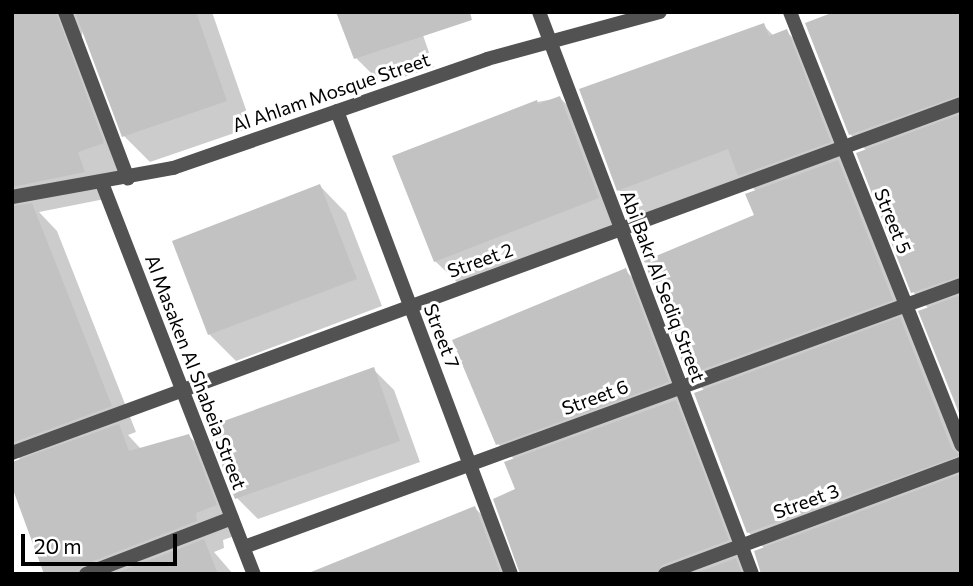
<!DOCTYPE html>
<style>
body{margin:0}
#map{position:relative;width:973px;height:586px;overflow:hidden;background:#fff;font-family:Commissioner,sans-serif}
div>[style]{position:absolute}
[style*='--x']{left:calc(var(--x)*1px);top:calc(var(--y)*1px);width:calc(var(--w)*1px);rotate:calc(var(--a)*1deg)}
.shadow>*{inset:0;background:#0003}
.building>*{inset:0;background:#c2c2c2}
.street>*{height:14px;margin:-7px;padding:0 7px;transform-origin:7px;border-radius:7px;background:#525252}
span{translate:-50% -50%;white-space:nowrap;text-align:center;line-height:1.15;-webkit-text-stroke:6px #fff;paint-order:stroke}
.street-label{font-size:19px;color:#000}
.frame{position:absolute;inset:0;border:14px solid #000;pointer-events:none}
.scale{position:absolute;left:21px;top:534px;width:156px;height:32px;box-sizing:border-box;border:4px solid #000;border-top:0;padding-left:9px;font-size:21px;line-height:24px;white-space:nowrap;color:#000;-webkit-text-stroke:5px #fff;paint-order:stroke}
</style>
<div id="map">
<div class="shadow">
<i style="clip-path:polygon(12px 12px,212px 12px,252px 127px,150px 162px,124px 136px,83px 28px,81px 43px,129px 169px,103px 178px,110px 198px,39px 212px,57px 231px,136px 432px,128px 435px,141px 449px,189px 436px,216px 463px,243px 533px,223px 540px,224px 548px,214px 552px,233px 574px,47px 574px,22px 461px,12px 451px)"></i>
<i style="clip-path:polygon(415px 12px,434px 67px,382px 84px,356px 58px)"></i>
<i style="clip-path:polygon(961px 12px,961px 413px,929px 309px,913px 292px,867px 151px,850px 134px)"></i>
<i style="clip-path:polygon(763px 25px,774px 36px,786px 31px,813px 58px,961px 432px,961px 574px,765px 549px,748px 532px,705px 391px,688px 374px,756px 216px,756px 191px,744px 179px,645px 217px,619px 190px,581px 90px)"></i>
<i style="clip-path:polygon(560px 98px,587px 124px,625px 225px,462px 287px,435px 261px,537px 102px)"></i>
<i style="clip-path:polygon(320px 186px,346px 213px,382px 306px,236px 361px,209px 334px)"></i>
<i style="clip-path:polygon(625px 270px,652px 297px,749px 574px,521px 574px,515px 460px,498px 444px)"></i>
<i style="clip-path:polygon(373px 369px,394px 390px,420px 462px,258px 519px,237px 498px)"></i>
<i style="clip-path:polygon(475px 508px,502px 535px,517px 574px,312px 574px)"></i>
</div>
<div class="building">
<i style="clip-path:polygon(12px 12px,56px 12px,104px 143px,78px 152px,85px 172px,12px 187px)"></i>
<i style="clip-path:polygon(75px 12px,196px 12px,227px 101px,122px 137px)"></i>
<i style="clip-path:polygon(336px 12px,470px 12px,472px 20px,354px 59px)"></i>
<i style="clip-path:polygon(834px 12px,961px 12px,961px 95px,849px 135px,805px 23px)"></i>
<i style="clip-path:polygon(764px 23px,769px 36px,787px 29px,831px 142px,738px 176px,728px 149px,617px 191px,579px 89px)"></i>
<i style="clip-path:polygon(560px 96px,599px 198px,434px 262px,392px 156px,537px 100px,538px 104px)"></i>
<i style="clip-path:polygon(961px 114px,961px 276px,911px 293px,856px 153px)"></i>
<i style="clip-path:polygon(838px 160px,893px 300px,687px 375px,644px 261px,754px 215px,745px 194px)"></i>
<i style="clip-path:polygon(320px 184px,357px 279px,208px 335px,172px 241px)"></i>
<i style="clip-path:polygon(32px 203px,112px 406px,12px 443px,12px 206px)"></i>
<i style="clip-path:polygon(626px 268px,669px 382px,496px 445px,452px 340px)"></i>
<i style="clip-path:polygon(961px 295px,961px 418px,918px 311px)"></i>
<i style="clip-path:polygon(900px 317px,952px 449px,961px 455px,747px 533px,694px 393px)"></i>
<i style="clip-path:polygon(374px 367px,400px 441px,235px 499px,207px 427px)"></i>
<i style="clip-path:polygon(676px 400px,729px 540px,662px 565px,656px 574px,520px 574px,493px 499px,515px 489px,504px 462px)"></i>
<i style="clip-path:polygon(119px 424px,129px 451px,189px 434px,217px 505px,196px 513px,197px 521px,83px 565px,77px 574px,44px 574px,12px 487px,12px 462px)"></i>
<i style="clip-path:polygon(961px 474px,961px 574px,761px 574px,754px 551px)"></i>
<i style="clip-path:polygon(475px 506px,501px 574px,312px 574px,311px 572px)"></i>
<i style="clip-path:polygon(204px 539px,218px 574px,114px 574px)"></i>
<i style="clip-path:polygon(736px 558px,742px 574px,693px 574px)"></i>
</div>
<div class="street">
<i style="--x:65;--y:12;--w:178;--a:69.3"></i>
<i style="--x:539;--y:12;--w:601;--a:69.24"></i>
<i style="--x:790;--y:12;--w:466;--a:68.4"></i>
<i style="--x:337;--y:111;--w:495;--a:69.4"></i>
<i style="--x:102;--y:183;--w:420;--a:68.8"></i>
<i style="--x:12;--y:197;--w:164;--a:-10.2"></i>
<i style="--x:173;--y:168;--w:332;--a:-19.1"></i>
<i style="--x:487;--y:59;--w:179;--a:-15.2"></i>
<i style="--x:12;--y:453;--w:1011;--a:-20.19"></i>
<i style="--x:244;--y:547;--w:763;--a:-20.07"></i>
<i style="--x:86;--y:574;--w:156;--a:-21"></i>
<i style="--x:665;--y:574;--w:316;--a:-20.4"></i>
</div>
<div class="street-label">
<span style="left:331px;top:92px;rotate:-19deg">Al Ahlam Mosque Street</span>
<span style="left:893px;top:221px;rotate:68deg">Street 5</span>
<span style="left:480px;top:260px;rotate:-20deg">Street 2</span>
<span style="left:663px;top:286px;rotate:69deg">Abi Bakr Al Sediq Street</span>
<span style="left:442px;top:336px;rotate:69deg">Street 7</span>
<span style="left:196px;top:372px;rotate:69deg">Al Masaken Al Shabeia Street</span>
<span style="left:595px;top:397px;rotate:-20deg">Street 6</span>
<span style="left:806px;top:501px;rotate:-20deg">Street 3</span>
</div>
<div class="frame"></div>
<div class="scale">20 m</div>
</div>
